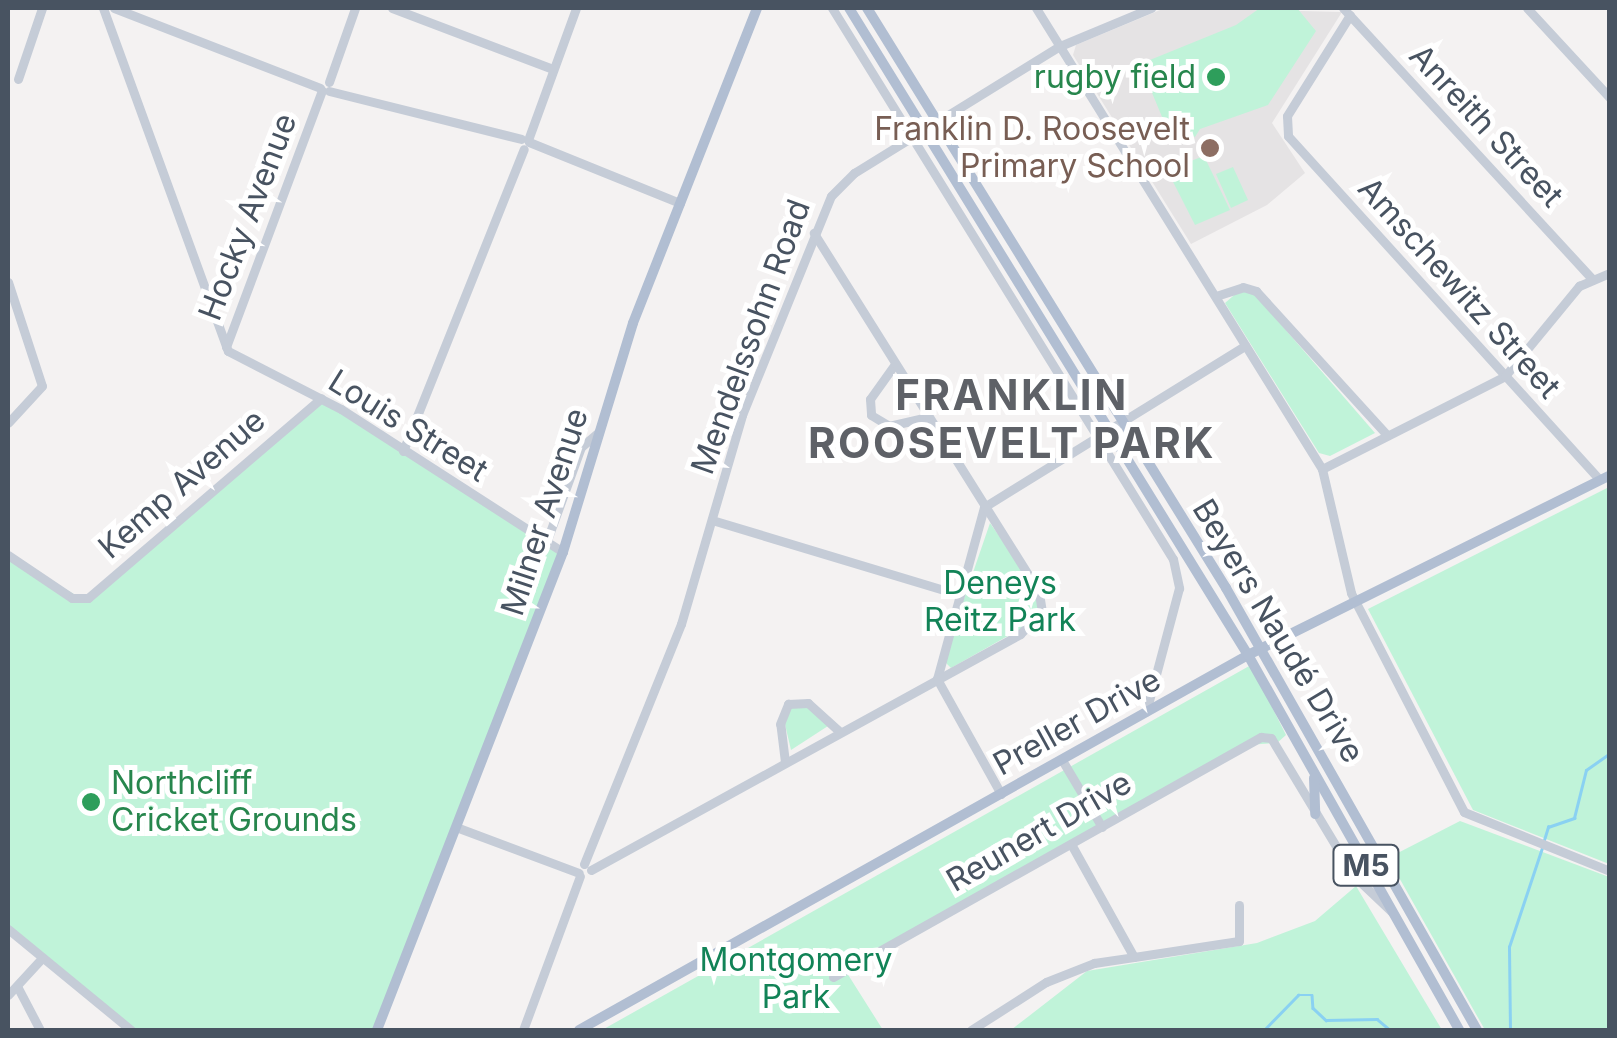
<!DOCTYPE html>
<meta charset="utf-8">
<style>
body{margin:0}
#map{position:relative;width:1617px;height:1038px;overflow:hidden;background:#f4f2f2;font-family:Inter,sans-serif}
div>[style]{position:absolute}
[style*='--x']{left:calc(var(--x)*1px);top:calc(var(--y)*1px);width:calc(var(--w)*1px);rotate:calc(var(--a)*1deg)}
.education>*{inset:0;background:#e5e3e4}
.green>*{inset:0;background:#c0f3d9}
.stream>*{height:2.5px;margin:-1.25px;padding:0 1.25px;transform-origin:1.25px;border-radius:1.25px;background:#8ad1f2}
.minor>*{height:9px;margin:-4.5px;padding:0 4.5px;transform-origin:4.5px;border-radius:4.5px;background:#c5ccd7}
.major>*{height:10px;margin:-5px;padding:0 5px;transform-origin:5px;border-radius:5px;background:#b1bed2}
.dots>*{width:28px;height:28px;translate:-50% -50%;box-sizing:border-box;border:5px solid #fff;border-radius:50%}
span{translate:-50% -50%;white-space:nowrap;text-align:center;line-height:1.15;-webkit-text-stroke:10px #fff;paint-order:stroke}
.shield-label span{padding:2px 8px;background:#fff;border:2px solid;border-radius:8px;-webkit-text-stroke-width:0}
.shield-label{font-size:30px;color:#485361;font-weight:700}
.leisure-label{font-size:32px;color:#27864d}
.right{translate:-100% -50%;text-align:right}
.left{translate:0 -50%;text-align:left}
.street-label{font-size:32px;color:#485361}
.education-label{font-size:32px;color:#785e54}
.park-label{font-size:32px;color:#128357}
.district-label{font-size:42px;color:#5e6167;font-weight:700;letter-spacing:2.5px}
.frame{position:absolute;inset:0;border:10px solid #485361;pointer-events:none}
</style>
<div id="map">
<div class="education">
<i style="clip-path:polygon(1165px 8px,1342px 12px,1272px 123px,1305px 173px,1267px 205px,1191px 244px,1073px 55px,1076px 45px)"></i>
</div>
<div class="green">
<i style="clip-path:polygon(1260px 8px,1297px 8px,1316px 31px,1268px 105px,1200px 129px,1195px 137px,1165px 124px,1140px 64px,1236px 25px)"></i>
<i style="clip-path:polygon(1204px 156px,1230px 210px,1195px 225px,1167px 170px)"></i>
<i style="clip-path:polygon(1233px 167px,1248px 200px,1231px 208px,1216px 174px)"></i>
<i style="clip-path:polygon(1240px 290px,1252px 291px,1375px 433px,1330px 456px,1319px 453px,1225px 303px)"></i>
<i style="clip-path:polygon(321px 398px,563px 552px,377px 1030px,134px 1030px,8px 926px,8px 555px,84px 600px)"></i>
<i style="clip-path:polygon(1609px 487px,1609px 864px,1473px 810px,1368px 609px)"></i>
<i style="clip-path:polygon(990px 523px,1039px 592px,1040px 618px,951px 668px,943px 660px)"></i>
<i style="clip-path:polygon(1251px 665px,1286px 735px,1277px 743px,1247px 745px,847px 973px,883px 1030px,602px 1030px)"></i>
<i style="clip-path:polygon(804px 703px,828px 726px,791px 750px,784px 720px,789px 707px)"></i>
<i style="clip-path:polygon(1460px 821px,1609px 877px,1609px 1030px,1485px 1030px,1388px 858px)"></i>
<i style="clip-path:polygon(1356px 886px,1442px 1030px,1011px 1030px,1087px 971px,1257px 943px,1315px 921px)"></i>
</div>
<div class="stream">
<i style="--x:1544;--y:840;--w:14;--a:-73"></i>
<i style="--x:1548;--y:827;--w:28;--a:-19"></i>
<i style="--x:1574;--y:818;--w:49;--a:-76"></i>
<i style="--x:1586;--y:770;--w:29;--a:-35"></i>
<i style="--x:1264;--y:1030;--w:49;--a:-45.8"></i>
<i style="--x:1298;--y:995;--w:14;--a:0"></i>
<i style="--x:1312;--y:995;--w:13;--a:86"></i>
<i style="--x:1313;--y:1008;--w:18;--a:43"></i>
<i style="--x:1326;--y:1020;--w:51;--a:-1.1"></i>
<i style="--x:1377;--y:1019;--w:17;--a:40"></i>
<i style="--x:1510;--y:1030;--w:83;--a:-90.7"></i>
<i style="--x:1509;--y:947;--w:104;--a:-71.6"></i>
</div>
<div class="minor">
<i style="--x:103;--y:8;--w:365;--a:70"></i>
<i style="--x:228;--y:351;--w:127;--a:27.2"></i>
<i style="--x:341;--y:409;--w:264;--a:32.8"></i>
<i style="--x:114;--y:8;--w:221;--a:21.2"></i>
<i style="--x:392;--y:8;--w:172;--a:20.8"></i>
<i style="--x:832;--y:8;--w:648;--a:58.25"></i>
<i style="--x:1173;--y:559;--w:30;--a:78"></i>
<i style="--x:1179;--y:588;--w:128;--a:104.9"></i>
<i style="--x:1036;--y:8;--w:543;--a:58.18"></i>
<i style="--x:1322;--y:469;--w:127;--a:76.8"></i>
<i style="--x:1351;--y:593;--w:246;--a:62.7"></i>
<i style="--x:1464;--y:812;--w:157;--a:22"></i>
<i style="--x:1343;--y:8;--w:367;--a:47.4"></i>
<i style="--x:1527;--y:8;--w:122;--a:47.3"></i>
<i style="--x:1350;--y:15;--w:119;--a:122"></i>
<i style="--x:1287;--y:116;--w:20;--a:87"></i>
<i style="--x:1288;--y:136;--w:464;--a:47.8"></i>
<i style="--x:18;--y:79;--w:75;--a:-71.3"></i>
<i style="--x:329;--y:82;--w:78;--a:-70.6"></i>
<i style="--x:329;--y:91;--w:198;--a:14"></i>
<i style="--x:528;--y:140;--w:140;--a:-70"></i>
<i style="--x:529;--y:142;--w:163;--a:22"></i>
<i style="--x:8;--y:282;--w:109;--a:71.9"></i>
<i style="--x:42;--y:386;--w:50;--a:132.6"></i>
<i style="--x:1216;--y:296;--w:28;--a:-18"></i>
<i style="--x:1243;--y:287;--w:14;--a:17"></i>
<i style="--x:1256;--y:291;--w:195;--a:47.7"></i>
<i style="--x:226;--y:347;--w:274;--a:-69.5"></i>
<i style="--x:895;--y:364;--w:43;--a:125.5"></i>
<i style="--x:870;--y:399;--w:16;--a:86"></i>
<i style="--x:871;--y:415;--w:21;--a:31"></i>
<i style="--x:889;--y:426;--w:40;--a:-13"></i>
<i style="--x:403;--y:451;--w:325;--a:-68.2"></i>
<i style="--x:1322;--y:469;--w:205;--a:-26.9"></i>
<i style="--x:1505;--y:376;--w:117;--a:-50.6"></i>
<i style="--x:1579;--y:286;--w:34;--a:-23"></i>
<i style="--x:712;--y:520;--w:256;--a:16.8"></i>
<i style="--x:546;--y:543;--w:102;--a:-70"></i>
<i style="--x:581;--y:447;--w:23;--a:-40"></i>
<i style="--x:8;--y:555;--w:77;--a:33.9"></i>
<i style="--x:72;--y:598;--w:16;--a:0"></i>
<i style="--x:88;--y:598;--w:307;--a:-40.6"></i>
<i style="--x:1062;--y:760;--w:78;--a:59.2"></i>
<i style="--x:785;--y:762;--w:38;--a:-97"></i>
<i style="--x:780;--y:724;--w:22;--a:-68"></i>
<i style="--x:788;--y:704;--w:20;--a:-3"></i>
<i style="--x:808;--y:703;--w:43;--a:42.2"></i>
<i style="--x:1001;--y:794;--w:132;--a:-119.1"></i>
<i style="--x:937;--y:679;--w:178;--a:-74.7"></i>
<i style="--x:984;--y:507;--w:307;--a:-31.7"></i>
<i style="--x:456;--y:827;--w:131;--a:20.5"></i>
<i style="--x:1071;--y:844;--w:129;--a:60.9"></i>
<i style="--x:1134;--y:957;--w:106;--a:-8.7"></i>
<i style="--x:1239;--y:941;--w:36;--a:-90"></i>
<i style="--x:584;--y:864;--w:259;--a:-68"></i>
<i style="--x:681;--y:624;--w:218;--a:-73.7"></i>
<i style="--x:742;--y:415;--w:236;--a:-67.9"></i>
<i style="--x:831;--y:196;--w:33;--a:-45"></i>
<i style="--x:854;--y:173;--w:242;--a:-31.7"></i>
<i style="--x:1060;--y:46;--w:99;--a:-22.7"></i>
<i style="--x:591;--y:870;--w:490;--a:-28.8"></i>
<i style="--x:1020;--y:634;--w:31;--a:-45"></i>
<i style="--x:1042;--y:612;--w:20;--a:-99"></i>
<i style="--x:1039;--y:592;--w:424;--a:-122.1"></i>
<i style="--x:8;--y:929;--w:159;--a:39.4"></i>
<i style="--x:833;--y:977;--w:491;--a:-29.3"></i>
<i style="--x:1261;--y:737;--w:10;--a:6"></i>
<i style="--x:1271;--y:738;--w:161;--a:59"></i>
<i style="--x:1354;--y:876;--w:52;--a:43.5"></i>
<i style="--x:17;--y:986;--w:50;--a:62.4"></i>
<i style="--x:8;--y:995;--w:50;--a:-47.4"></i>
<i style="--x:523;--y:1030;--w:164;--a:-69.7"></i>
<i style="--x:971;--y:1030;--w:89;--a:-32.6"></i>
<i style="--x:1046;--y:982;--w:52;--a:-21.6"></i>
<i style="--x:1094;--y:963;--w:40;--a:-8.5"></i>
</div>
<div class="major">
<i style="--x:849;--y:8;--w:760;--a:58.34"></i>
<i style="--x:1248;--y:655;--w:430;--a:60.6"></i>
<i style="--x:867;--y:8;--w:682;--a:58.24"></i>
<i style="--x:1226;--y:588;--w:508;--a:60.41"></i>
<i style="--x:1314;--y:778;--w:36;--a:88"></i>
<i style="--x:377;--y:1030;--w:513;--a:-68.74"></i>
<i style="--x:563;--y:552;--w:239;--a:-73"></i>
<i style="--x:633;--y:323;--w:339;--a:-68.5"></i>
<i style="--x:579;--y:1030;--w:767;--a:-29.27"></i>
<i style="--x:1248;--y:655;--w:404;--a:-26.4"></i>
</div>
<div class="dots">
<i style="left:1216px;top:77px;background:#2e9e5b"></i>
<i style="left:1210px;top:148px;background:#8d6e63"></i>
<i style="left:91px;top:802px;background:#2e9e5b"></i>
</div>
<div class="shield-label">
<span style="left:1366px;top:865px">M5</span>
</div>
<div class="leisure-label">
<span class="right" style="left:1196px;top:77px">rugby field</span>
<span class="left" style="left:111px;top:802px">Northcliff<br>Cricket Grounds</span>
</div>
<div class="street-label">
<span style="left:1486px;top:126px;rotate:47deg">Anreith Street</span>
<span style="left:248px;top:217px;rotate:-69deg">Hocky Avenue</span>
<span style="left:1459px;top:288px;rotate:48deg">Amschewitz Street</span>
<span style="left:751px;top:337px;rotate:-70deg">Mendelssohn Road</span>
<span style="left:408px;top:426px;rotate:32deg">Louis Street</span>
<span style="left:182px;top:484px;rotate:-41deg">Kemp Avenue</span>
<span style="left:545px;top:512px;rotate:-72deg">Milner Avenue</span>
<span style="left:1278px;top:631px;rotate:59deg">Beyers Naudé Drive</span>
<span style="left:1077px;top:722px;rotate:-29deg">Preller Drive</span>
<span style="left:1039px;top:832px;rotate:-30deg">Reunert Drive</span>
</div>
<div class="education-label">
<span class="right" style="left:1190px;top:148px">Franklin D. Roosevelt<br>Primary School</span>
</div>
<div class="park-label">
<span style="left:1000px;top:602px">Deneys<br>Reitz Park</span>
<span style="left:796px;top:979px">Montgomery<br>Park</span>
</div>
<div class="district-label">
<span style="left:1012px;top:419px">FRANKLIN<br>ROOSEVELT PARK</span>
</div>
<div class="frame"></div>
</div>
